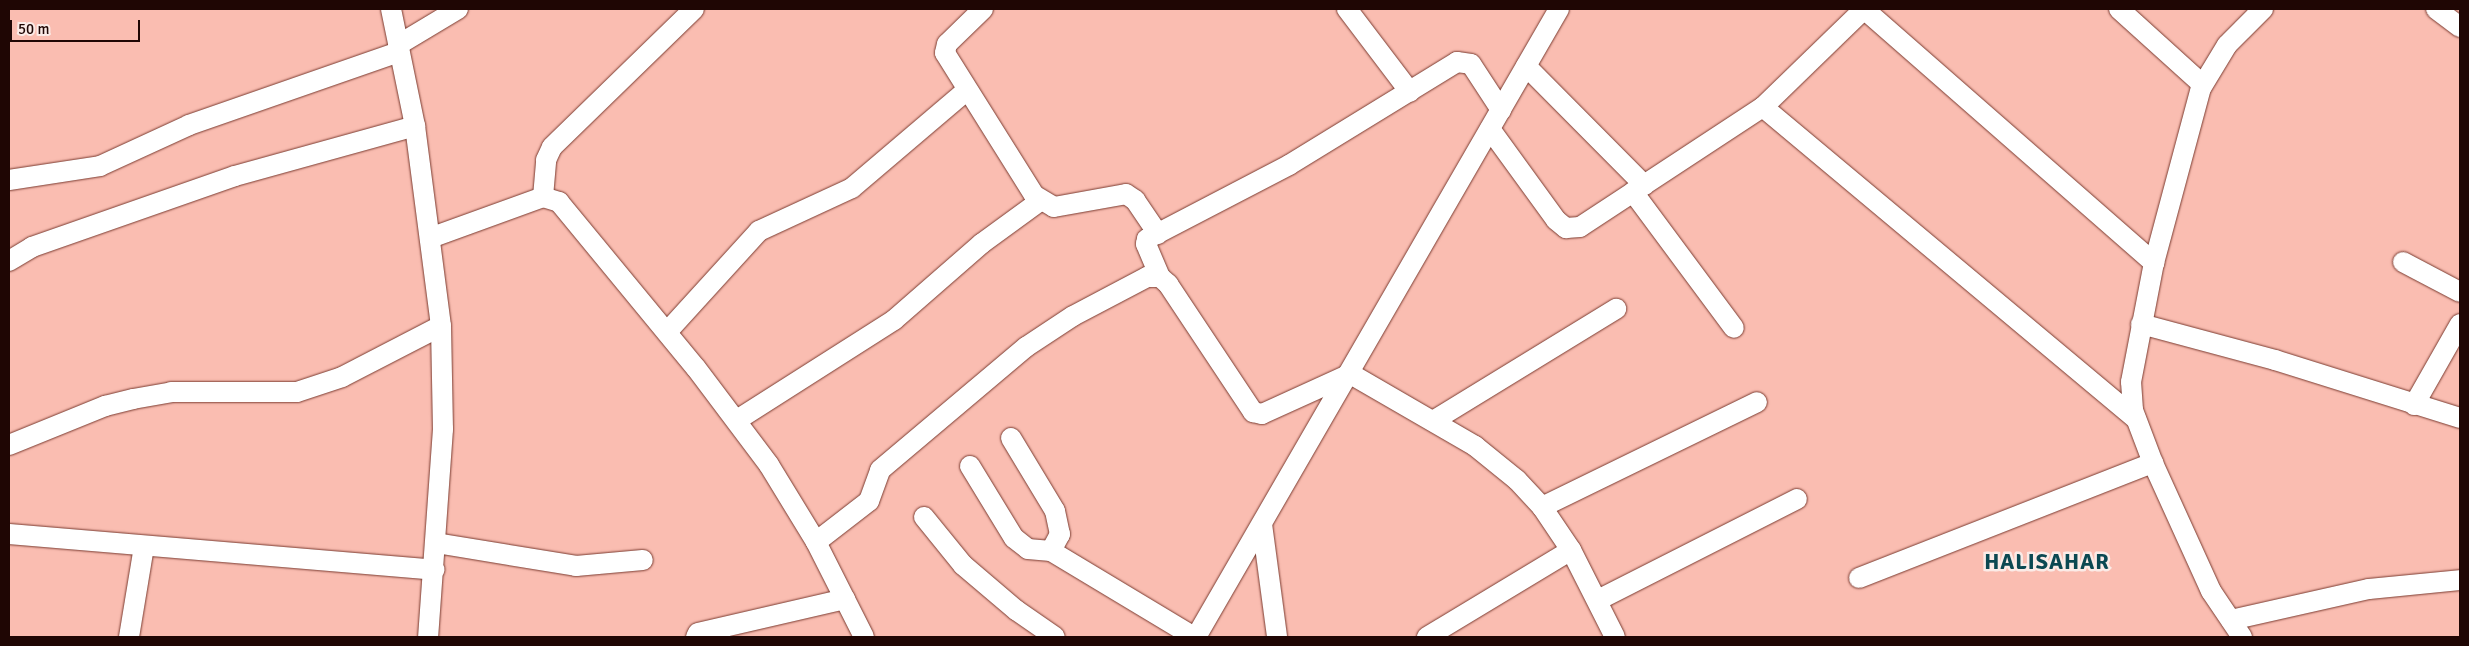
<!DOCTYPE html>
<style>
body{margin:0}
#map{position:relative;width:2469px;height:646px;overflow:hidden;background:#fabdb1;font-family:Signika,sans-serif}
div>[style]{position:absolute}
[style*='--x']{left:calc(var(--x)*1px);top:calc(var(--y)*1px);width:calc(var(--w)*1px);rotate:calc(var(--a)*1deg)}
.roads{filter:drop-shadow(0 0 1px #7a3b30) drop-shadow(0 0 1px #7a3b30)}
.minor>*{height:20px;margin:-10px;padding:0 10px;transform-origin:10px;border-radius:10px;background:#fff}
span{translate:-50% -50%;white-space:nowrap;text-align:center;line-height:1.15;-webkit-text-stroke:5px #fbebe7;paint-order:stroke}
.district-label{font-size:22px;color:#0b4852;font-weight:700;letter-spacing:1px}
.frame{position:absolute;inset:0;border:10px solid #1f0604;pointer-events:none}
.scale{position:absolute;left:10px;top:20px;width:130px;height:22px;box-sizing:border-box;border:2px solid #1f0604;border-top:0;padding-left:6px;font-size:15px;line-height:18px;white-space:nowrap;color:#1f0604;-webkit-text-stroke:4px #fbebe7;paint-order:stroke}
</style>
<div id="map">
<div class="roads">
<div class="minor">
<i style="--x:391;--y:9;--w:119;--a:78.4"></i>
<i style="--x:415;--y:126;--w:202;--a:82.6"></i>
<i style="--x:441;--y:326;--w:103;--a:88.9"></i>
<i style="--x:443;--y:429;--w:209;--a:94.1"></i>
<i style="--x:983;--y:9;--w:50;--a:135.8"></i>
<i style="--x:947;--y:44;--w:9;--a:103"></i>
<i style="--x:945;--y:53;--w:168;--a:57.9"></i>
<i style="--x:1034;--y:195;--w:23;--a:31"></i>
<i style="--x:1054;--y:207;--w:73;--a:-10.2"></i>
<i style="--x:1126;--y:194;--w:11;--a:34"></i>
<i style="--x:1135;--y:200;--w:41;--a:55.9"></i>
<i style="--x:1347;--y:9;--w:104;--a:52.8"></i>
<i style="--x:1864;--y:9;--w:386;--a:41.2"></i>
<i style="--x:2119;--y:9;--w:112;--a:42.1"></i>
<i style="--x:2436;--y:9;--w:30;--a:37"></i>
<i style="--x:398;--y:45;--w:70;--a:-31"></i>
<i style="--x:1526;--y:66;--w:168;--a:45.2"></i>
<i style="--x:1763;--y:107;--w:486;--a:39.9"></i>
<i style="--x:1490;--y:129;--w:112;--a:54"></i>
<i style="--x:1556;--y:220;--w:13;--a:39"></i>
<i style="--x:1566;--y:228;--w:14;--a:-4"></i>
<i style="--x:1580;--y:227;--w:219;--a:-33.3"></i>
<i style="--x:1763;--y:107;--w:141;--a:-44.1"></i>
<i style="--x:9;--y:180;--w:92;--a:-8.7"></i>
<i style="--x:100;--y:166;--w:98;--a:-24.7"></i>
<i style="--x:189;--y:125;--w:222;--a:-19.2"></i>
<i style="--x:1633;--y:192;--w:169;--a:53.4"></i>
<i style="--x:543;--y:197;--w:37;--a:-85"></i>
<i style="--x:546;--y:160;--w:14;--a:-65"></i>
<i style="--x:552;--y:147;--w:198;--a:-44.2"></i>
<i style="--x:430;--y:238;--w:120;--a:-19.9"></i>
<i style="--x:543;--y:197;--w:17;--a:17"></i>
<i style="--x:559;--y:202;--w:215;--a:50.5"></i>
<i style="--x:696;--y:368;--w:121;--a:53"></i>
<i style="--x:769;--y:465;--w:90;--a:58.6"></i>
<i style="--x:816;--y:542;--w:106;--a:63.2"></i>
<i style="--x:9;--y:261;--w:27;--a:-31"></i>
<i style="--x:32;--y:247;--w:215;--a:-19.3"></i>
<i style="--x:235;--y:176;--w:187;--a:-15.5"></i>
<i style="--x:2403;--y:262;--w:64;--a:27.8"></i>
<i style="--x:1160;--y:277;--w:36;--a:-113"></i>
<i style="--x:1146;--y:244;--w:5;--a:-79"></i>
<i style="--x:1147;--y:239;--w:160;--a:-27.5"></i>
<i style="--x:1289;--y:165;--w:197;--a:-31.5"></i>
<i style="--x:1457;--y:62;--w:14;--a:8"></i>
<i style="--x:1471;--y:64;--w:55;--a:56.9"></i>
<i style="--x:2141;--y:324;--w:139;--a:15"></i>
<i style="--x:2275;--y:360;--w:194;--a:17.4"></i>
<i style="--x:667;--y:332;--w:137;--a:-47.7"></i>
<i style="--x:759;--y:231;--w:102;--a:-24.8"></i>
<i style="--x:852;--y:188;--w:151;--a:-40.4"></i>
<i style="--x:1349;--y:373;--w:146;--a:30.1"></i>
<i style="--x:1475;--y:446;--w:54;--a:39"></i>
<i style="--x:1517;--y:480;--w:37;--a:47"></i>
<i style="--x:1542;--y:507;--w:52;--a:56"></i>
<i style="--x:1571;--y:550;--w:97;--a:63.2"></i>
<i style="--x:2414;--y:405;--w:93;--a:-60.4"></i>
<i style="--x:737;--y:420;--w:186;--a:-32.5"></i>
<i style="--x:894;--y:320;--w:116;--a:-41.1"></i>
<i style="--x:981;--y:244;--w:73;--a:-36.1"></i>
<i style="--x:1433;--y:421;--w:215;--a:-31.5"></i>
<i style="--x:1011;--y:438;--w:85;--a:58.9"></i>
<i style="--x:1055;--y:511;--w:24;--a:78"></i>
<i style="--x:1060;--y:534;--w:19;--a:118"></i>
<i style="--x:9;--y:445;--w:104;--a:-22.1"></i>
<i style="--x:105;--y:406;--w:29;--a:-14"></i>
<i style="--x:133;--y:399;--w:39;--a:-10"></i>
<i style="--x:171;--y:392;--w:126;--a:0"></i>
<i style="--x:297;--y:392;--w:47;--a:-18.4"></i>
<i style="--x:342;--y:377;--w:111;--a:-27.3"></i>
<i style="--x:970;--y:466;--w:84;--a:58.6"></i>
<i style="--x:1014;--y:538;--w:18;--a:38"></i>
<i style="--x:1028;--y:549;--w:23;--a:5"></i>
<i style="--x:1051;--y:551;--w:167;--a:31"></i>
<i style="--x:1542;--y:507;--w:239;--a:-26"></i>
<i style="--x:924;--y:517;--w:62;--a:50.9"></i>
<i style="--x:963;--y:565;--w:70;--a:40.3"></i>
<i style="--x:1016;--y:610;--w:47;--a:34.7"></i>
<i style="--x:1262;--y:524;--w:114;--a:82.4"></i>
<i style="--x:9;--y:534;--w:427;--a:4.8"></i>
<i style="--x:816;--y:542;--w:67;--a:-37.7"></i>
<i style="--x:869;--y:501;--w:33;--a:-70"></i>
<i style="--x:880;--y:470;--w:191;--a:-40.1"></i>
<i style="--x:1026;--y:347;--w:56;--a:-33.4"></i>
<i style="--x:1073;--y:316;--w:84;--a:-27.8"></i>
<i style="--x:1147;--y:277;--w:13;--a:0"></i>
<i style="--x:1160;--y:277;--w:11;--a:41"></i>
<i style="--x:1168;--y:284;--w:154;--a:56.4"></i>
<i style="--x:1253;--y:412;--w:9;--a:13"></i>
<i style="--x:1262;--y:414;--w:94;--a:-24.4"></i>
<i style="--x:436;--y:543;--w:142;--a:9.3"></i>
<i style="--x:576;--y:566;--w:67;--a:-5.1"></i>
<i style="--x:1859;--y:578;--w:316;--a:-21.4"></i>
<i style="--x:1598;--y:600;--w:223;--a:-26.9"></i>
<i style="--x:2231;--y:620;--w:141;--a:-12.7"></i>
<i style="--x:2369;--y:589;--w:91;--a:-5.6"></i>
<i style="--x:129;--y:637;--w:92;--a:-80.6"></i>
<i style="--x:696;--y:637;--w:4;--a:-63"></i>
<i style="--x:698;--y:633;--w:151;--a:-13"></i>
<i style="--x:1196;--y:637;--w:725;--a:-59.97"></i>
<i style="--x:1427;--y:637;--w:168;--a:-31.1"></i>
<i style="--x:2242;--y:637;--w:55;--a:-124"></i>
<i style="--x:2211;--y:591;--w:141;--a:-114.4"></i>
<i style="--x:2153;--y:463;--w:57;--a:-110.7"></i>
<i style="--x:2133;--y:410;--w:28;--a:-94"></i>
<i style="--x:2131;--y:382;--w:121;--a:-79.1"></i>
<i style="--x:2154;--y:263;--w:181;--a:-75"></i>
<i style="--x:2201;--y:88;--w:50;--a:-58.8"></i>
<i style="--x:2227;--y:45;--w:51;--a:-45"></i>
</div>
</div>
<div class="district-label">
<span style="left:2047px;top:562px">HALISAHAR</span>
</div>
<div class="frame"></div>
<div class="scale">50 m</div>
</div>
